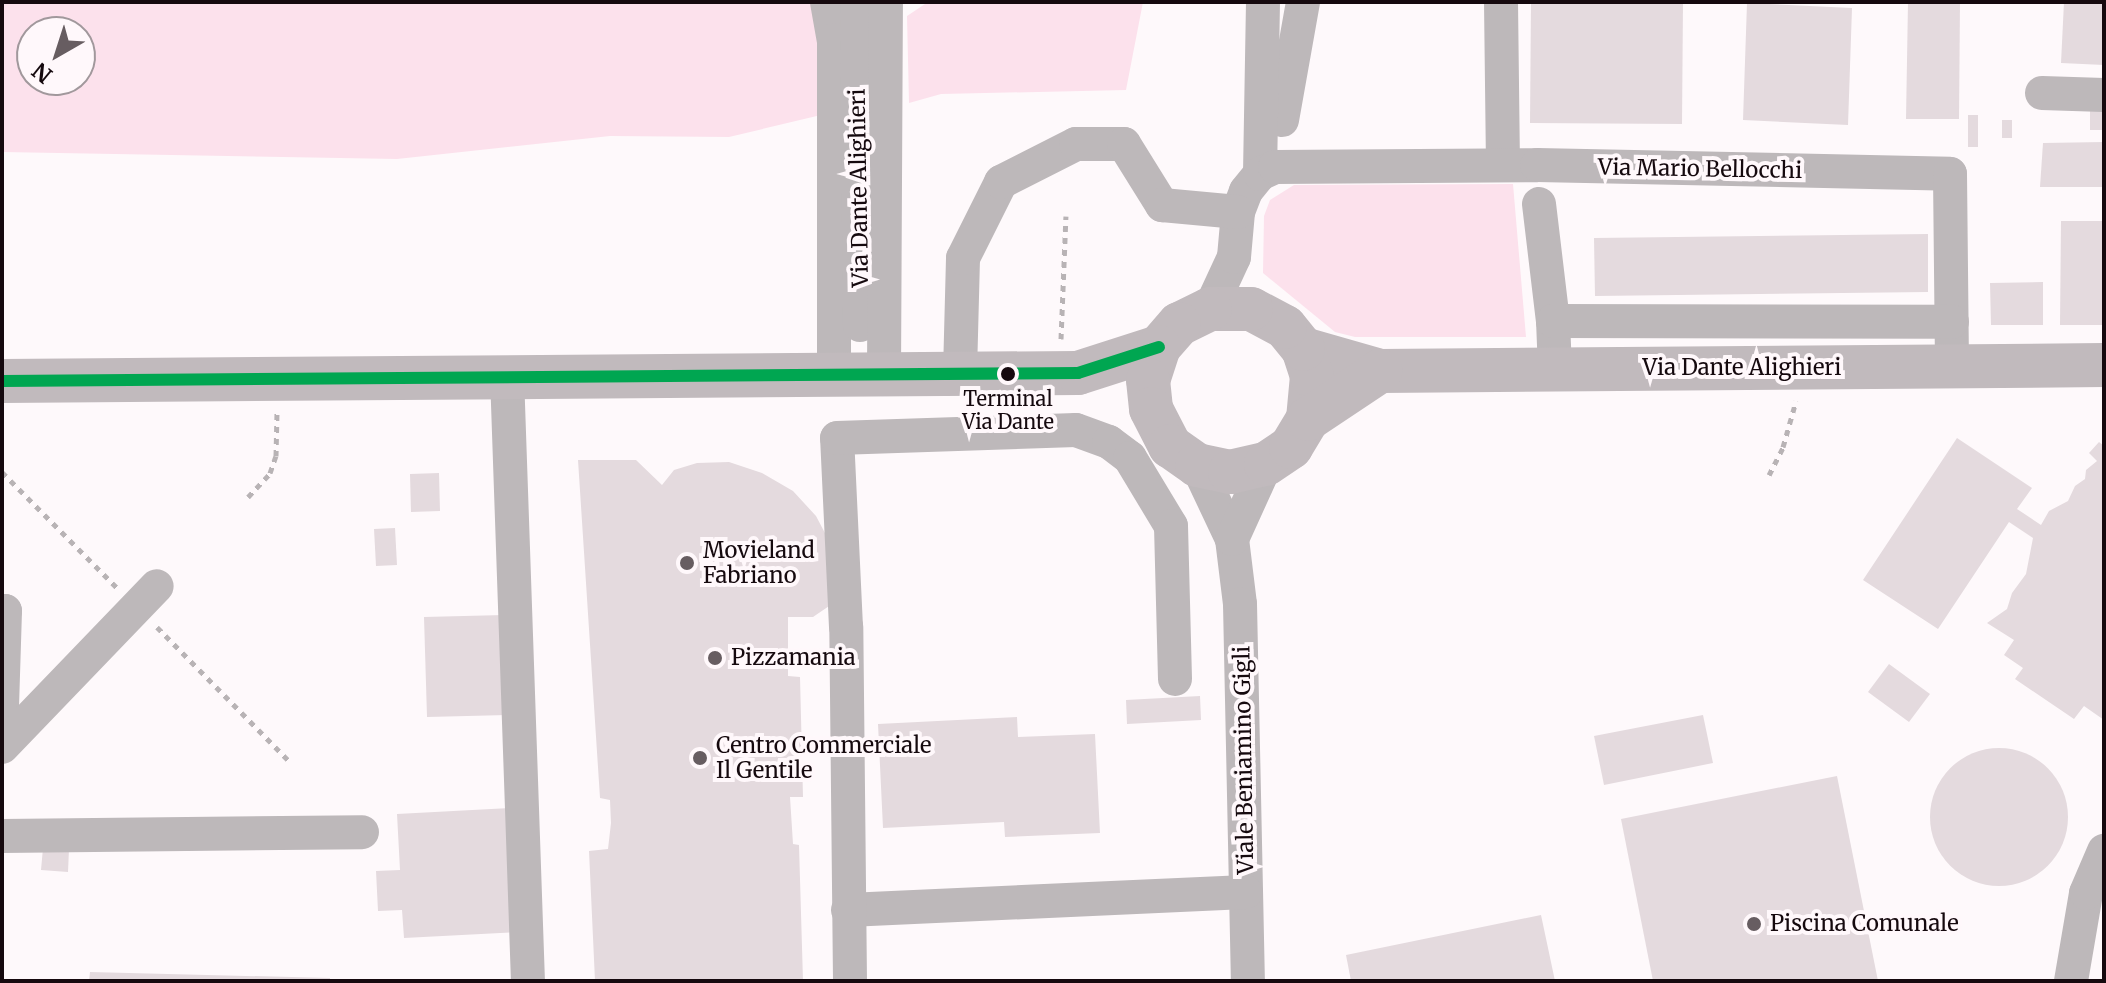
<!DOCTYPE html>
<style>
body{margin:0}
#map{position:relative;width:2106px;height:983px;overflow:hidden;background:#fef9fb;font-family:Merriweather,serif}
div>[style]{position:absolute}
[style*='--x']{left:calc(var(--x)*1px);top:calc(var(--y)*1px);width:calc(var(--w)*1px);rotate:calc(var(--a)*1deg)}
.green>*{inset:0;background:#fce1ec}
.building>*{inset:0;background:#e4dade}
.round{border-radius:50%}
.path>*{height:5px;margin-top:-2.5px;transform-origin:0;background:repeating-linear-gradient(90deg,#b8b3b5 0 6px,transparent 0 12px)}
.minor>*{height:34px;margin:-17px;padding:0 17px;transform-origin:17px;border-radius:17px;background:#bdb8ba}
.major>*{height:44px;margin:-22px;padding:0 22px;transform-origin:22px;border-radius:22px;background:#c1babd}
.bus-1>*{height:12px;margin:-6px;padding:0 6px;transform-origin:6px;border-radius:6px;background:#00a651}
.dots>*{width:22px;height:22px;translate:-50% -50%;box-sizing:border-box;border:4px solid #fff8fb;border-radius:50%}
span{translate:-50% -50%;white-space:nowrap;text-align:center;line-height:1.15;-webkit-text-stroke:8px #fff8fb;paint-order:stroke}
.bus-label{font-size:20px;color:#15090e}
.street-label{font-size:22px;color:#15090e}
.poi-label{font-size:22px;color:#15090e}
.left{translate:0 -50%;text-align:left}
.frame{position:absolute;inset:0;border:4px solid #15090e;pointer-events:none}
.north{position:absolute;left:16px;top:16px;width:80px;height:80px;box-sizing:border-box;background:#fff8fb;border:2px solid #a1989c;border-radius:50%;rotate:219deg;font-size:22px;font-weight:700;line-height:32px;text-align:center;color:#15090e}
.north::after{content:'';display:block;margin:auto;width:28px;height:36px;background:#675d61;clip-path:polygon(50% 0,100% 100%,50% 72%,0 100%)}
</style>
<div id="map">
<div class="green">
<i style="clip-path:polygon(evenodd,2px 2px,818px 2px,821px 115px,729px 137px,610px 136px,397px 159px,2px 152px,2px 2px,32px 32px,80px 32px,80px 80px,32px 80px,32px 32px)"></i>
<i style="clip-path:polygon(928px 2px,1143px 2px,1126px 90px,941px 94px,909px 103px,907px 16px)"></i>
<i style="clip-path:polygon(1513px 184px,1526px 337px,1355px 337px,1335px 332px,1263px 273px,1264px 216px,1270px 200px,1294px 185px)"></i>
</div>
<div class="building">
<i style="clip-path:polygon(1531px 2px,1683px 2px,1682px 124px,1530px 123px)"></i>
<i style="clip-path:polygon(1908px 2px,1960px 2px,1959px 119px,1906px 119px)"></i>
<i style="clip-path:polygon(2064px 2px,2104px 2px,2104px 65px,2061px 63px)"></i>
<i style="clip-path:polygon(1747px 3px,1852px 8px,1848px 125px,1743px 120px)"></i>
<i style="clip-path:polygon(2090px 108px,2104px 108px,2104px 130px,2090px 130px)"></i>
<i style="clip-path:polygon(1968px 115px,1978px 115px,1978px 147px,1968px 147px)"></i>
<i style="clip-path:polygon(2002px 120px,2012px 120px,2012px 138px,2002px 138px)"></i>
<i style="clip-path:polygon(2104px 142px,2104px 187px,2040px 187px,2043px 143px)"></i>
<i style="clip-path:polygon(2061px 221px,2104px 221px,2104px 325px,2060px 325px)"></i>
<i style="clip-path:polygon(1928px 234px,1928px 292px,1595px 296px,1594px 238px)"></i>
<i style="clip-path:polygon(2043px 282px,2043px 325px,1991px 325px,1990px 283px)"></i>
<i style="clip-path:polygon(1957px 438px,2032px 488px,2017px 509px,2041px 525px,2049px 511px,2068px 501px,2075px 486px,2085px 479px,2086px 470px,2097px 461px,2089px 453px,2099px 442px,2104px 446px,2104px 720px,2084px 706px,2074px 719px,2015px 679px,2023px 668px,2004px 655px,2014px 640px,1987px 623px,2007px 609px,2012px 593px,2026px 574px,2033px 538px,2009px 522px,1938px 629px,1863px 580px)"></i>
<i style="clip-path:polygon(578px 460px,636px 460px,662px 485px,674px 470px,697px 463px,729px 462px,762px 473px,793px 491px,816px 516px,826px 535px,835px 602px,813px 617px,788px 617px,788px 676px,800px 677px,803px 797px,790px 797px,793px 844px,799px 845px,803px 981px,595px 981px,589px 851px,608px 849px,611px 823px,610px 800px,600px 798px)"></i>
<i style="clip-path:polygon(439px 473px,440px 511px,411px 512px,410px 474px)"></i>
<i style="clip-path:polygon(395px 528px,397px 565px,376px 566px,374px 529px)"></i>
<i style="clip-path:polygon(504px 615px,507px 715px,427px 717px,424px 617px)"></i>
<i style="clip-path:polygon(1889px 664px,1930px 694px,1909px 722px,1868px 692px)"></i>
<i style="clip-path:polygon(1200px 696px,1201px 720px,1127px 724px,1126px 700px)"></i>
<i style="clip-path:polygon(1703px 715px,1713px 763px,1604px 785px,1594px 736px)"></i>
<i style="clip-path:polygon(1017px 717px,1018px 737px,1095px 734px,1100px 833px,1005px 837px,1004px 822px,883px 828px,878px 724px)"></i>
<i class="round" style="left:1930px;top:748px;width:138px;height:138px"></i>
<i style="clip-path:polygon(1837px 776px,1878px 981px,1653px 981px,1621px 819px)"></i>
<i style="clip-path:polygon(511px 808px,518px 932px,404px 938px,402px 910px,378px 911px,376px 871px,400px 870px,397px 814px)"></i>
<i style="clip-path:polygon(43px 848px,69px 849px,68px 872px,41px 870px)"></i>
<i style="clip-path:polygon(1541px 915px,1555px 981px,1351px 981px,1346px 955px)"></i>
<i style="clip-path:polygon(90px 972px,330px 978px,330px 981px,89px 981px)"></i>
</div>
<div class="path">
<i style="--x:1061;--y:339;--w:123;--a:-87.7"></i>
<i style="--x:2;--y:472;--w:165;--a:45.2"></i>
<i style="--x:1769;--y:475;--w:31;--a:-63"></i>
<i style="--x:1783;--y:447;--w:48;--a:-74.2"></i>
<i style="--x:248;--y:497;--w:33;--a:-47"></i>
<i style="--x:270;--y:473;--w:18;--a:-71"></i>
<i style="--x:276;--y:456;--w:44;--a:-88.7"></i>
<i style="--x:157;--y:627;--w:187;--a:45.4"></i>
</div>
<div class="minor">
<i style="--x:827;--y:2;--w:39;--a:80"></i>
<i style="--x:834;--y:40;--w:333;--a:90"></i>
<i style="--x:857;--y:2;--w:323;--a:89.5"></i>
<i style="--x:1501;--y:2;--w:163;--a:89.3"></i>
<i style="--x:2042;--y:93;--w:62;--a:1.8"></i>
<i style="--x:1282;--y:120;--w:120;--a:-79.9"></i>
<i style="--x:1260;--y:174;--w:172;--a:-89"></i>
<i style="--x:1539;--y:204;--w:118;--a:83.2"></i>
<i style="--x:1210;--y:309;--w:57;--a:-65.2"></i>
<i style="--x:1234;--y:257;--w:45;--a:-84.9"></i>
<i style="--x:1238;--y:212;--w:22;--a:-69"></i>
<i style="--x:1246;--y:191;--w:22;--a:-51"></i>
<i style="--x:1260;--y:174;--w:17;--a:-25"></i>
<i style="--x:1275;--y:167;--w:262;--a:-0.4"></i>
<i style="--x:1537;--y:165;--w:413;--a:1.2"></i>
<i style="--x:1950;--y:174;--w:192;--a:89.4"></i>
<i style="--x:1555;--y:370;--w:49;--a:-92.3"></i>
<i style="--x:1553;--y:321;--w:399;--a:0.1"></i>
<i style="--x:884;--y:373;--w:371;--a:-89.7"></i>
<i style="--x:960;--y:373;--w:115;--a:-88.5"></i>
<i style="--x:963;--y:258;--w:85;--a:-63.4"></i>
<i style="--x:1001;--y:182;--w:84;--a:-26.9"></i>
<i style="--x:1076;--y:144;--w:48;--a:0"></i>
<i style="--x:1124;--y:144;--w:72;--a:58.1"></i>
<i style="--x:1162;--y:205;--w:76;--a:5.3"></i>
<i style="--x:507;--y:375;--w:606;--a:88.02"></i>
<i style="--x:1197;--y:465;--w:82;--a:64.7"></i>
<i style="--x:1232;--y:539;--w:65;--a:83"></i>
<i style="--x:1240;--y:604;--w:377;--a:88.8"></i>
<i style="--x:1232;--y:539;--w:82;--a:-65.6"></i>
<i style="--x:2;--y:611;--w:3;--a:0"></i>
<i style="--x:5;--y:611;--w:98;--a:91.8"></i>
<i style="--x:2;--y:747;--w:223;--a:-46.1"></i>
<i style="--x:2;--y:836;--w:360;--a:-0.6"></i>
<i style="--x:848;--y:910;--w:398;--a:-2.6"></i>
<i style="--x:850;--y:981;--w:354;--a:-90.6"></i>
<i style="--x:846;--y:627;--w:189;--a:-92.7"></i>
<i style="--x:837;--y:438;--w:239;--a:-1.9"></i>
<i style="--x:1076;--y:430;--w:35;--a:20"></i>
<i style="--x:1109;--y:442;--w:26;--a:37"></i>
<i style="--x:1130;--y:458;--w:79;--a:58.9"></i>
<i style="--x:1171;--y:526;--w:153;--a:88.5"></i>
<i style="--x:2071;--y:981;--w:89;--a:-80.3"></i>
<i style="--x:2086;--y:893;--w:46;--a:-66.8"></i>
</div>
<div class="major">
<i style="--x:1303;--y:349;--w:80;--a:15.9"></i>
<i style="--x:1380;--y:371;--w:724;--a:-0.47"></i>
<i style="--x:2;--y:381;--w:1076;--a:-0.43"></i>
<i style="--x:1078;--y:373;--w:85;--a:-17.8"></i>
<i style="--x:1308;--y:419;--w:43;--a:-84.7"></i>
<i style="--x:1312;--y:376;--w:28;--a:-108"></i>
<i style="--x:1303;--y:349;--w:28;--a:-129"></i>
<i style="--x:1285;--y:327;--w:38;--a:-152"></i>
<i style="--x:1251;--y:309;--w:41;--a:180"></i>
<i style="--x:1210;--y:309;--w:34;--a:154"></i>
<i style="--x:1179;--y:324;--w:30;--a:131"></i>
<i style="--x:1159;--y:347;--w:35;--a:108"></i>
<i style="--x:1148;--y:380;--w:29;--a:84"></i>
<i style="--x:1151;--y:409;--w:42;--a:62.8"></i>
<i style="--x:1170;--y:446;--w:33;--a:35"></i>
<i style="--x:1197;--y:465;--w:34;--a:12"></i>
<i style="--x:1230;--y:472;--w:37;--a:-13"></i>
<i style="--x:1266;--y:464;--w:30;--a:-34"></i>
<i style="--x:1291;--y:447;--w:33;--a:-59"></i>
<i style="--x:1308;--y:419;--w:87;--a:-33.7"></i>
</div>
<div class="bus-1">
<i style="--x:2;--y:381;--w:1076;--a:-0.43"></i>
<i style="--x:1078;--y:373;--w:85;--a:-17.8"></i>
</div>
<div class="dots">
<i style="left:1008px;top:374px;background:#15090e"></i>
<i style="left:687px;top:563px;background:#675d61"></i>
<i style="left:715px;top:658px;background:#675d61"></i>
<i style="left:700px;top:758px;background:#675d61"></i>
<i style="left:1754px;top:924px;background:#675d61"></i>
</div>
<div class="bus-label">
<span style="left:1008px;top:410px">Terminal<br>Via Dante</span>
</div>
<div class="street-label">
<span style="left:1700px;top:169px;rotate:1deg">Via Mario Bellocchi</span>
<span style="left:859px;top:188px;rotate:-91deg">Via Dante Alighieri</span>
<span style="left:1742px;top:368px">Via Dante Alighieri</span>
<span style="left:1244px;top:760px;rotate:-91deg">Viale Beniamino Gigli</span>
</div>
<div class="poi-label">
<span class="left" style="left:703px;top:563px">Movieland<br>Fabriano</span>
<span class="left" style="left:731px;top:658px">Pizzamania</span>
<span class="left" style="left:716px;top:758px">Centro Commerciale<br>Il Gentile</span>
<span class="left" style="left:1770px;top:924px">Piscina Comunale</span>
</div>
<div class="frame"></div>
<div class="north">N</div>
</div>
